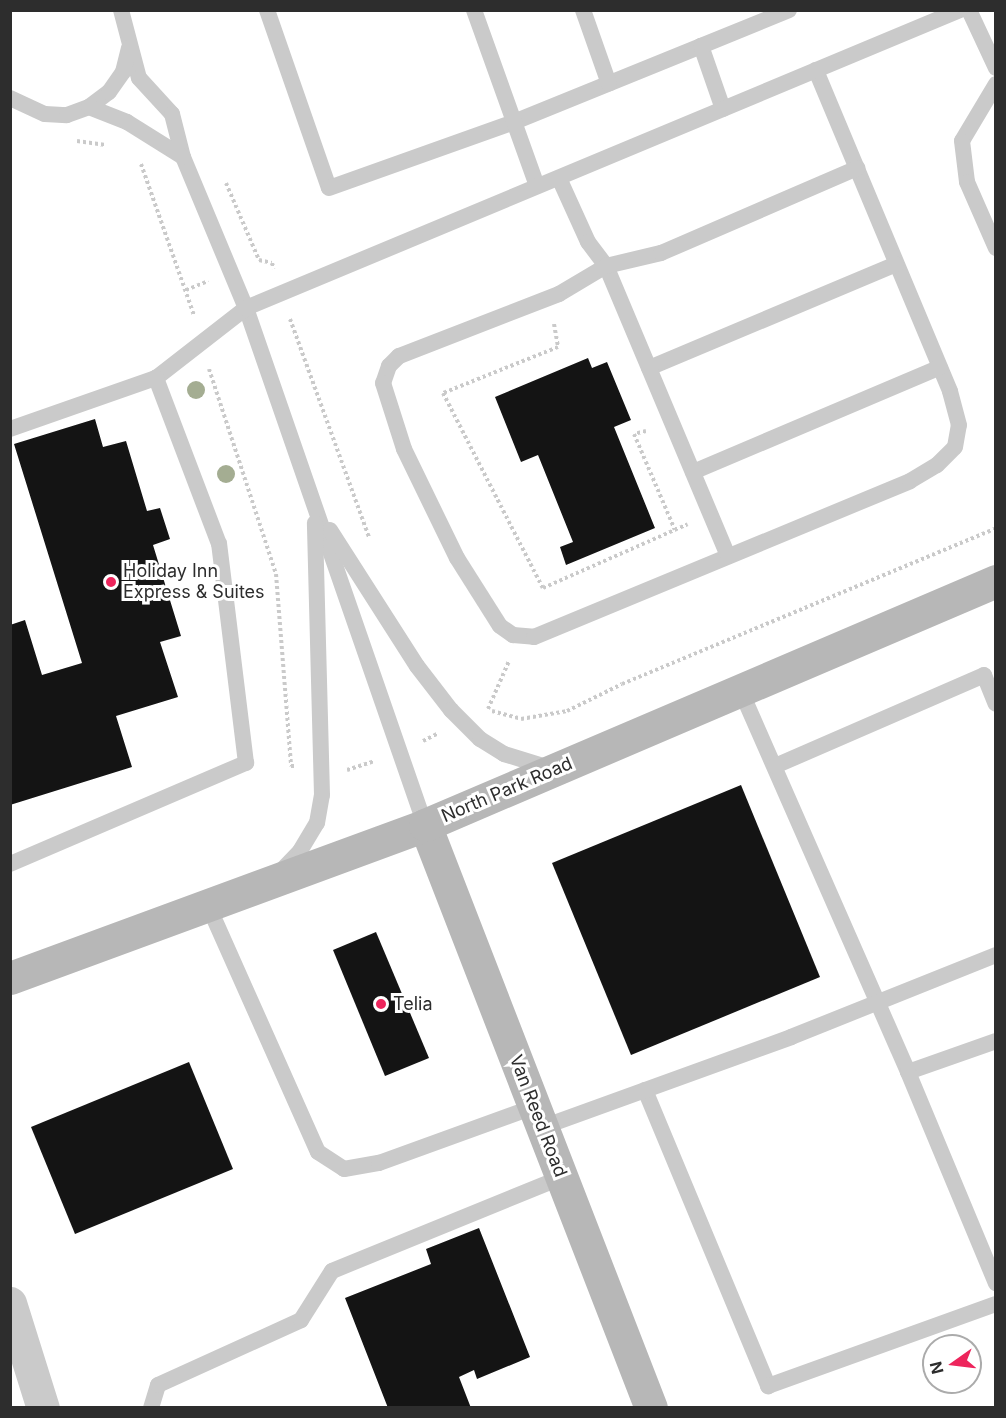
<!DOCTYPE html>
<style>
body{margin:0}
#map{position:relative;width:1006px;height:1418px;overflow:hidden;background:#fff;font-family:Inter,sans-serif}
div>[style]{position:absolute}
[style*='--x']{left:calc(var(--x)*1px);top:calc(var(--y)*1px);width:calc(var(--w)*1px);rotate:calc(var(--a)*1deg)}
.building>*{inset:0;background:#141414}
.path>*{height:4px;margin-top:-2px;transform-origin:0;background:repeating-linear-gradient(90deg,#cacaca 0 3px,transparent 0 6px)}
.lane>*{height:16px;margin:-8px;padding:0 8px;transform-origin:8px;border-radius:8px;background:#cacaca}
.street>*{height:33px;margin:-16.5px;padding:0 16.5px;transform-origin:16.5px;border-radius:16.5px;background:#cacaca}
.secondary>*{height:33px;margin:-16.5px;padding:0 16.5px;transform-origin:16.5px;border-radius:16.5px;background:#b7b7b7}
.trees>*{width:18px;height:18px;margin:-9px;border-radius:50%;background:#a4ad92}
.dots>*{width:16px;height:16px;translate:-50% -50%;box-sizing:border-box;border:3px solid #fff;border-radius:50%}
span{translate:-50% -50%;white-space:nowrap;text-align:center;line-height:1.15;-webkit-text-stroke:6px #fff;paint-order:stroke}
.poi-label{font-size:18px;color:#2d2d2d}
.left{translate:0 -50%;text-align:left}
.street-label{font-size:18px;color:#2d2d2d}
.frame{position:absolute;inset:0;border:12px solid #2d2d2d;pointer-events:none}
.north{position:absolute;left:922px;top:1334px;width:60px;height:60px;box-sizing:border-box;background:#fff;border:2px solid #ababab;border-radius:50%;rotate:256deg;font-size:16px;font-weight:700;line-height:24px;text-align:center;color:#2d2d2d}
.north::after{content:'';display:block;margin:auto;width:21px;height:27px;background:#ed255c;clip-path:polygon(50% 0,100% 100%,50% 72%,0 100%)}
</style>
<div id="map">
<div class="building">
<i style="clip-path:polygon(588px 358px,592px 368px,607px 362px,631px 420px,614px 427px,655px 528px,566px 565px,560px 547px,573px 542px,538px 455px,521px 462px,495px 397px)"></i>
<i style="clip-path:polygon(95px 419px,103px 447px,126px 441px,147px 511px,160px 508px,170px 539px,153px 545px,181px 636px,160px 642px,178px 697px,116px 716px,132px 767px,10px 805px,10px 625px,25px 620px,42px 675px,82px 663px,14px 444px)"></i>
<i style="clip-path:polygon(741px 785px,820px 977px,631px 1055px,552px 863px)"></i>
<i style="clip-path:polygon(376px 932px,429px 1058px,385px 1076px,333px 950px)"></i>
<i style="clip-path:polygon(189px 1062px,233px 1169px,75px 1234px,31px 1127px)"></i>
<i style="clip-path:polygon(479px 1228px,530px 1357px,477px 1379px,474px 1370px,459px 1377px,471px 1408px,388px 1408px,345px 1298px,431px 1264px,426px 1249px)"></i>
</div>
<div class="path">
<i style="--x:77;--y:141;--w:29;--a:8"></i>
<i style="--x:141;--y:164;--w:160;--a:70.7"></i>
<i style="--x:226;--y:183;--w:84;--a:66.8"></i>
<i style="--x:259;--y:260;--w:13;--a:13"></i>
<i style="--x:272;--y:263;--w:6;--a:72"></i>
<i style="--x:186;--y:290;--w:24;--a:-22"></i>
<i style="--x:290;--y:319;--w:232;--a:70.1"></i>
<i style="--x:554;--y:324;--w:23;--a:80"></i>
<i style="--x:558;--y:347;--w:124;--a:158.2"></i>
<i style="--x:443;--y:393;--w:219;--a:62.9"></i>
<i style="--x:543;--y:588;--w:158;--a:-23.8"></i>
<i style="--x:209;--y:369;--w:216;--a:71.9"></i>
<i style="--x:276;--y:574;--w:193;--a:85.5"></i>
<i style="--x:291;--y:766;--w:4;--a:0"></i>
<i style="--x:646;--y:431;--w:12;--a:166"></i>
<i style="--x:634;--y:434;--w:104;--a:66.9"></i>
<i style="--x:488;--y:709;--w:52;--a:-66.4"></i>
<i style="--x:492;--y:711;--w:30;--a:15"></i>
<i style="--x:521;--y:719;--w:47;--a:-9.9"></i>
<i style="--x:567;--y:711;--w:61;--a:-26.1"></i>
<i style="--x:622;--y:684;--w:405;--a:-22.6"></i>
<i style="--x:423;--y:741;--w:16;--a:-27"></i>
<i style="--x:347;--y:770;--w:28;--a:-18"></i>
</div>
<div class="lane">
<i style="--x:121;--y:10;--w:70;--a:75.2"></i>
<i style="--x:139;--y:78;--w:49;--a:47.5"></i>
<i style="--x:172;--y:114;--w:44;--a:75.7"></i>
<i style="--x:183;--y:157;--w:164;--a:67.4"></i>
<i style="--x:246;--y:308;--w:547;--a:70.9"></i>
<i style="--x:267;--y:10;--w:188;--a:70.8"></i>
<i style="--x:329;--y:188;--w:196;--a:-19.6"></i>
<i style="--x:514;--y:122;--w:202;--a:-22.1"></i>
<i style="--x:474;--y:10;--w:187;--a:70.3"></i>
<i style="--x:583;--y:10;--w:78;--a:70.6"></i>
<i style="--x:969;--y:10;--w:64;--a:65"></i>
<i style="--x:996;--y:84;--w:66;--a:120.8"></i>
<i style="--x:962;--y:141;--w:41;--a:83"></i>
<i style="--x:967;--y:182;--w:72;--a:66.3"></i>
<i style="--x:10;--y:98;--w:38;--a:25"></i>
<i style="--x:45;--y:114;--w:22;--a:3"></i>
<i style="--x:67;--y:115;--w:23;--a:-20"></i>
<i style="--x:89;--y:107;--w:25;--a:-37"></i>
<i style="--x:109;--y:92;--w:24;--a:-55"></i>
<i style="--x:123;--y:72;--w:25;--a:-76"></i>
<i style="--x:89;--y:107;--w:41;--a:21.5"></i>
<i style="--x:127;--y:122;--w:66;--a:32"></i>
<i style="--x:723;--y:109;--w:67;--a:-109.2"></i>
<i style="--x:701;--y:46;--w:95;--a:-22.2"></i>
<i style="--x:559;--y:178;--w:70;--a:65.6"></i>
<i style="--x:588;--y:242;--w:30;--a:53"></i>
<i style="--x:606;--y:266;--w:55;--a:149.2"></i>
<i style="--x:559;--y:294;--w:172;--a:158.8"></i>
<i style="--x:399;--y:356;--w:14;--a:135"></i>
<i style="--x:389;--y:366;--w:18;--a:109"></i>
<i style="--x:383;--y:383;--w:69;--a:72.3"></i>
<i style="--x:404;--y:449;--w:121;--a:64.1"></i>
<i style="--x:457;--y:558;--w:80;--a:57.7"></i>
<i style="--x:500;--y:626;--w:16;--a:35"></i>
<i style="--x:513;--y:635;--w:21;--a:5"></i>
<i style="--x:534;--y:637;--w:407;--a:-22.5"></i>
<i style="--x:910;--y:481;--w:31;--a:-31"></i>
<i style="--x:937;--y:465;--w:25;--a:-45"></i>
<i style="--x:955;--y:447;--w:22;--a:-80"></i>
<i style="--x:959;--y:425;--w:35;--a:-105"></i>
<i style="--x:950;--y:391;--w:348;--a:-112.7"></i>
<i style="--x:649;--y:368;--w:268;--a:-22.8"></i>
<i style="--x:10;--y:429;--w:155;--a:-19.3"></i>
<i style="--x:156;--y:378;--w:114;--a:-37.9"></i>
<i style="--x:246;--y:308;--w:774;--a:-22.65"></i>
<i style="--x:693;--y:472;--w:268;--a:-23"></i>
<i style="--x:330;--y:530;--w:161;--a:57.4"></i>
<i style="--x:417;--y:666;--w:56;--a:52.3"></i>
<i style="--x:451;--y:710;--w:41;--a:45"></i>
<i style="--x:480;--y:739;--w:28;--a:32"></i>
<i style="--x:504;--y:754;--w:44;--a:17.2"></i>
<i style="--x:728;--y:556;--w:315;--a:-112.8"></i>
<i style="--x:606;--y:266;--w:57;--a:-13.3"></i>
<i style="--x:661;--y:253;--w:214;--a:-23.4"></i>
<i style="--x:740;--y:689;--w:418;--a:66.3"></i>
<i style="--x:908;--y:1072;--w:93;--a:-19.4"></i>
<i style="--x:775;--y:766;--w:228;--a:-23.5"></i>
<i style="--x:984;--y:675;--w:31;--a:68"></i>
<i style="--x:10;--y:864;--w:257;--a:-23.2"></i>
<i style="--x:246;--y:763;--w:221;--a:-97"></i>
<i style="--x:219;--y:544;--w:178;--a:-110.8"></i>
<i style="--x:281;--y:871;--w:28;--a:-46"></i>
<i style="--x:300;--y:851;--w:33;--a:-59"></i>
<i style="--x:317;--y:823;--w:28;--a:-80"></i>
<i style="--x:322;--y:795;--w:272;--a:-91.5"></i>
<i style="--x:208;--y:905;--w:270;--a:66"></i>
<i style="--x:318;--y:1152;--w:31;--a:33"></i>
<i style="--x:344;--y:1169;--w:36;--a:-10"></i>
<i style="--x:379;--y:1163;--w:165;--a:-19.9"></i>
<i style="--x:908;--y:1072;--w:229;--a:67.4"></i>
<i style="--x:645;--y:1090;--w:321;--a:67.4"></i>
<i style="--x:768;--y:1386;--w:242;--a:-19.8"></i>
<i style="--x:543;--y:1127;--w:264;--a:-19.9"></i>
<i style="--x:791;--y:1037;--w:221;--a:-21.8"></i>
<i style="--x:151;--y:1408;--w:24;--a:-73"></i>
<i style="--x:158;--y:1385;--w:157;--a:-24.4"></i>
<i style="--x:301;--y:1320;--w:58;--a:-57.7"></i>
<i style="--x:332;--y:1271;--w:248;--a:-22.2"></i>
</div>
<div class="street">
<i style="--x:10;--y:1303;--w:110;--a:72.6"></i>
</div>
<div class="secondary">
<i style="--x:425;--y:825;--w:625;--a:68.81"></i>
<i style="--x:10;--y:978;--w:442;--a:-20.2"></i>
<i style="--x:425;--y:825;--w:621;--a:-23.14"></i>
</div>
<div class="trees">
<i style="left:196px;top:390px"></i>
<i style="left:226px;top:474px"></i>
</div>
<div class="dots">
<i style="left:111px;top:582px;background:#ed255c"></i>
<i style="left:381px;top:1004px;background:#ed255c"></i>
</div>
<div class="poi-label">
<span class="left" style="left:123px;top:582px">Holiday Inn<br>Express &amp; Suites</span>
<span class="left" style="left:393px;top:1004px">Telia</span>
</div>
<div class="street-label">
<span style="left:507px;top:790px;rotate:-23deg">North Park Road</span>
<span style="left:538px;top:1116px;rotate:69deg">Van Reed Road</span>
</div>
<div class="frame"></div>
<div class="north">N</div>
</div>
